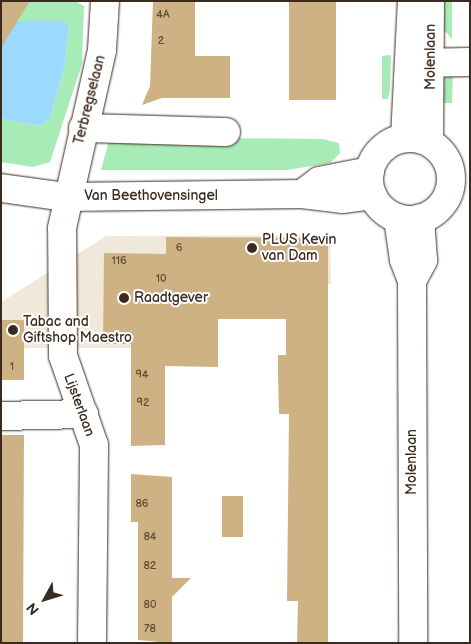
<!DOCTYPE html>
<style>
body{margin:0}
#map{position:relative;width:471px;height:644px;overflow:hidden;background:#fff;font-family:"Balsamiq Sans",sans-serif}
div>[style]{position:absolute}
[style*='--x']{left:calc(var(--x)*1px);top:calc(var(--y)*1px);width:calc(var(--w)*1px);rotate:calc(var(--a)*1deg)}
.built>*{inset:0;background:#f0e8da}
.green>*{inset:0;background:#a7ebb6}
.water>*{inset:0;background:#9bd9fd}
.building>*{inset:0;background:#ceb283}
.roads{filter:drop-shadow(0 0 1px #3b2a1e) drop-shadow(0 0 1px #3b2a1e)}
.street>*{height:28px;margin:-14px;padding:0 14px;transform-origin:14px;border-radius:14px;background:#fff}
.secondary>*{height:28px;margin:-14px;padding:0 14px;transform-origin:14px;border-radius:14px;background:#fff}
.secondary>.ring{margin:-14px;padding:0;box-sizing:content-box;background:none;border:28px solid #fff;border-radius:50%}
.dots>*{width:14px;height:14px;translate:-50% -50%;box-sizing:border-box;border:2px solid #fff;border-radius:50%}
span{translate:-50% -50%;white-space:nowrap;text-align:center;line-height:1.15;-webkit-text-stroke:4px #fff;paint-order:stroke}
.number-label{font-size:11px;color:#604c37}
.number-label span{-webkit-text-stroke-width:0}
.street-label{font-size:14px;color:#3b2a1e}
.poi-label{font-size:14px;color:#3b2a1e}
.left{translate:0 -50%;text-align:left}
.frame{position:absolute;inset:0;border:2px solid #3b2a1e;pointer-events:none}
.north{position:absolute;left:20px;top:574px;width:50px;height:50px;-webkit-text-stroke:4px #fff;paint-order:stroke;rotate:231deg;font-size:14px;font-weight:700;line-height:20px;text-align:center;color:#3b2a1e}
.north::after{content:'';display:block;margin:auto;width:18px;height:22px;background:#3b2a1e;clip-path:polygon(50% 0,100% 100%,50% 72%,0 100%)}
</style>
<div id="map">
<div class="built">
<i style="clip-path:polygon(330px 235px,331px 284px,166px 285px,167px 348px,1px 348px,1px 302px,106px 236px)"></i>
</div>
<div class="green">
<i style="clip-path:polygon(29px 1px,75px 1px,84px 6px,82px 64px,50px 162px,33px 167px,1px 162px,1px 119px,39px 126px,50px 119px,65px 65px,69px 24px,18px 21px)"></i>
<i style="clip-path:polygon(436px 1px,452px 1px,452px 39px,441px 27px)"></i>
<i style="clip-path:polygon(391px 55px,390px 89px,388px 99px,382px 99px,382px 56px)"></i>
<i style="clip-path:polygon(439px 72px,453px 72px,452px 103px,440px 103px)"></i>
<i style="clip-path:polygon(110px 137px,322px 139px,339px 143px,340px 153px,330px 163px,287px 170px,101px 170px)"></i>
</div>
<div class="water">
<i style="clip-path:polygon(55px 20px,69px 24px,65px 65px,50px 119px,39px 126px,1px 119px,1px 29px,18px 21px)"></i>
</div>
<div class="building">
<i style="clip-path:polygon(1px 1px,30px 1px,1px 48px)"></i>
<i style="clip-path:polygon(153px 1px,195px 1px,195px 56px,230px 56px,230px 98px,162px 98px,142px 105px,150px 86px)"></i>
<i style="clip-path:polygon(289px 1px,336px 1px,336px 100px,289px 100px)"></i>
<i style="clip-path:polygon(166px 237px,328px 238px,328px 643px,297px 643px,298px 601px,287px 601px,289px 414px,279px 414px,278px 375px,278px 355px,286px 355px,286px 319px,218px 319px,218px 367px,165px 366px,165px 445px,131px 446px,131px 344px,103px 344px,104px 253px,166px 254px)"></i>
<i style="clip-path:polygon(1px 320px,24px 320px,24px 380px,1px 380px)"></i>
<i style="clip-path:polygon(1px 435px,24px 435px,23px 643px,1px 643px)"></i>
<i style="clip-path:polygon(131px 474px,172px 477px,172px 578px,191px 578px,172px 597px,172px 643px,138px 640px,138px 522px,131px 522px)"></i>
<i style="clip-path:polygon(222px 496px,243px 496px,243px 537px,222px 537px)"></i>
</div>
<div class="roads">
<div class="street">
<i style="--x:83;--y:128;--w:143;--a:1.6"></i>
<i style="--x:1;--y:188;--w:66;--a:7.9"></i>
<i style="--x:66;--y:197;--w:236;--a:-0.7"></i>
<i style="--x:302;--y:194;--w:40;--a:7.1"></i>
<i style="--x:342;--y:199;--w:31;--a:-7"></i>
<i style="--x:302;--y:194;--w:21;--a:-37"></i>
<i style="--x:319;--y:181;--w:52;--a:-11.1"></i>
<i style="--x:1;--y:416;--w:83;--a:-1.4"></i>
<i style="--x:92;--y:643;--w:198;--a:-89.4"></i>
<i style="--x:94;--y:445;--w:94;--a:-109.2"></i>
<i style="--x:63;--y:356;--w:128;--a:-90.4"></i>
<i style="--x:62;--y:228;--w:182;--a:-77.3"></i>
<i style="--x:102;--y:50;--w:49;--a:-86.5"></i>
</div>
<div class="secondary">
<i style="--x:414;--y:63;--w:56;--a:-1"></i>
<i style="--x:405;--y:138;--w:137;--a:-87.1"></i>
<i class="ring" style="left:369px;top:138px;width:54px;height:54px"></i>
<i style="--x:429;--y:142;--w:141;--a:-89.6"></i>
<i style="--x:398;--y:218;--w:42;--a:81.9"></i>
<i style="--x:404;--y:260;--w:22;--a:69"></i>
<i style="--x:412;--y:281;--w:362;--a:89.8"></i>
<i style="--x:412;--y:281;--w:24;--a:-62"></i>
<i style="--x:423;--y:260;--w:42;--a:-94.1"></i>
</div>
</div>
<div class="dots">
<i style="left:252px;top:248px;background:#3b2a1e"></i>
<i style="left:124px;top:298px;background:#3b2a1e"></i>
<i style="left:13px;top:330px;background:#3b2a1e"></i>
</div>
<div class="number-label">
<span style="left:163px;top:15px">4A</span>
<span style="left:161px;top:41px">2</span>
<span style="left:179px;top:248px">6</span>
<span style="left:119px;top:261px">116</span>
<span style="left:161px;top:279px">10</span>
<span style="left:12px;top:367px">1</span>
<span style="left:142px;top:375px">94</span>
<span style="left:143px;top:403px">92</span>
<span style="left:142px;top:504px">86</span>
<span style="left:150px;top:537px">84</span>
<span style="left:150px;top:566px">82</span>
<span style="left:150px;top:605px">80</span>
<span style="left:150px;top:629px">78</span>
</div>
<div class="street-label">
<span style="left:431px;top:57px;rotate:-90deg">Molenlaan</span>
<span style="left:90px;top:100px;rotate:-76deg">Terbregselaan</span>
<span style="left:151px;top:196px">Van Beethovensingel</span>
<span style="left:79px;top:405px;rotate:70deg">Lijsterlaan</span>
<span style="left:412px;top:462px;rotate:-90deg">Molenlaan</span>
</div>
<div class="poi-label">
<span class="left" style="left:262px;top:248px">PLUS Kevin<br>van Dam</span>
<span class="left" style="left:134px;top:298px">Raadtgever</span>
<span class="left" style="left:23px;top:330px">Tabac and<br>Giftshop Maestro</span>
</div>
<div class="frame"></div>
<div class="north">N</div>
</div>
